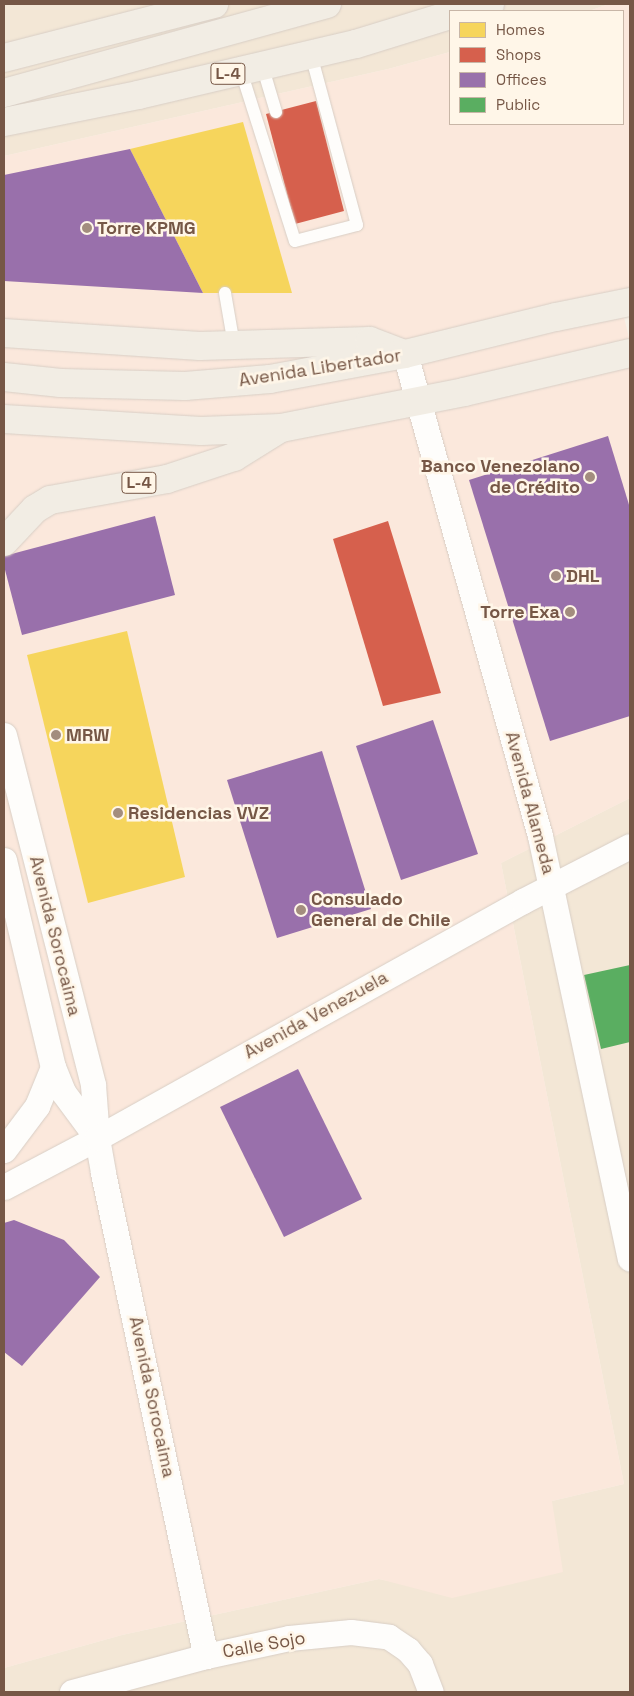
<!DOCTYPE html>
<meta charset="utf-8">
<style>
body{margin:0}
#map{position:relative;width:634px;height:1696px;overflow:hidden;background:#f7f1e7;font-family:"Space Grotesk",sans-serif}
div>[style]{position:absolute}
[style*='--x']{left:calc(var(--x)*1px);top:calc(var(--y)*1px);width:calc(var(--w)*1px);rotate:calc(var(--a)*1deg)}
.residential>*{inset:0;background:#f3e7d6}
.commercial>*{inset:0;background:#fbe8dc}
.homes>*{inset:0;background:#f6d55c}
.shops>*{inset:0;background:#d6604d}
.offices>*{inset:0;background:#9970ab}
.public>*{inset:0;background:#5aae61}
.roads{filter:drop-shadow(0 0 1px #d8cec5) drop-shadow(0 0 1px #d8cec5)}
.lane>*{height:12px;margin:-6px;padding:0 6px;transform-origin:6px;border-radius:6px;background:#fefdfb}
.street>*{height:25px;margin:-12.5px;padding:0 12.5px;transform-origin:12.5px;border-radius:12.5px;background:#fefdfb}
.primary>*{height:28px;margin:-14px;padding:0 14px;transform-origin:14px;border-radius:14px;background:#f2ede4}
.dots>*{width:14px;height:14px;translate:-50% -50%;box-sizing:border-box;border:2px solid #fff6e8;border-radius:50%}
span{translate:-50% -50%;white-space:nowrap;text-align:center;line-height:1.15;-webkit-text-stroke:5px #fff6e8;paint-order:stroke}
.shield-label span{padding:1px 4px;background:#fff6e8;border:1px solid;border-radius:4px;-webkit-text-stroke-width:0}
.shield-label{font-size:16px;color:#765746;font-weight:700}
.poi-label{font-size:18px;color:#765746;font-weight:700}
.left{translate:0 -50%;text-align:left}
.right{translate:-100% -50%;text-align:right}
.street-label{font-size:18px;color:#765746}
.frame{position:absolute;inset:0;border:5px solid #765746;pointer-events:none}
.legend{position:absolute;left:449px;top:10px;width:175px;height:115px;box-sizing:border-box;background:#fff6e8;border:1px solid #c8b6a7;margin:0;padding:6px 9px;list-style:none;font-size:15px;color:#765746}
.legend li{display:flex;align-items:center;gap:10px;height:25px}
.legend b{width:25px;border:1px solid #c8b6a7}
</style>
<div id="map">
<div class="residential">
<i style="clip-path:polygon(4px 4px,609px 4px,589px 11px,450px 11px,450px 52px,388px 69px,4px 156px)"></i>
<i style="clip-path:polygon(630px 798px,630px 1692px,4px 1692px,4px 1668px,122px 1635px,379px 1579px,413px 1586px,552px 1501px,624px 1484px,501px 863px)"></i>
</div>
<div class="commercial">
<i style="clip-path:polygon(609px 4px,630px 4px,630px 290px,618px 293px,630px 342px,630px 798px,501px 863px,624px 1484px,552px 1501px,563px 1572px,452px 1598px,379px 1579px,122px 1635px,4px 1668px,4px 156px,388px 69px,450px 52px,450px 124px,623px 124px,623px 11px,589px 11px)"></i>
</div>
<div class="homes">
<i style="clip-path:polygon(243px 122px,292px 293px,203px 293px,130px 149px)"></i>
<i style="clip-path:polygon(127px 631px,185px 877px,88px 903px,27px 655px)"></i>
</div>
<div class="shops">
<i style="clip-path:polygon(316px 101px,344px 211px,295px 224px,266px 114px)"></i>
<i style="clip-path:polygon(388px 521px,441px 693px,383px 706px,333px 539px)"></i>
</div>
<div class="offices">
<i style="clip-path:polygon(130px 149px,203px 293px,4px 281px,4px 175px)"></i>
<i style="clip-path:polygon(608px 436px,630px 508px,630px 716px,550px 741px,469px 480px)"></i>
<i style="clip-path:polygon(155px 516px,175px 595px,22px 635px,4px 566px,4px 556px)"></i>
<i style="clip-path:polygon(433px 720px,478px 854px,401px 880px,356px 746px)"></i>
<i style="clip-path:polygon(322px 751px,371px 909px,277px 938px,227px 780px)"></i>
<i style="clip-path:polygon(298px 1069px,362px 1199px,284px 1237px,220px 1107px)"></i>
<i style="clip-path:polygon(14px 1220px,64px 1240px,100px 1277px,22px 1366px,4px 1352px,4px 1223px)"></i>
</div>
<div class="public">
<i style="clip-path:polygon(630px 965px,630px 1042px,601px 1049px,584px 975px)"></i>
</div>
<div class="roads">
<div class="lane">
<i style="--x:262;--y:65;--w:49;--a:73.4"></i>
<i style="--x:241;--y:71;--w:178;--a:72.4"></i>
<i style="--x:295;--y:241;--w:64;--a:-14.5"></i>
<i style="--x:357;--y:225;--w:177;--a:-105.1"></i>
<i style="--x:225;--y:293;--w:53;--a:80.2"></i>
</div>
<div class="street">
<i style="--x:405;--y:354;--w:501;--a:74.35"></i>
<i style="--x:540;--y:836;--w:432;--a:78"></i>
<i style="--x:4;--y:735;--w:361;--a:75.7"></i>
<i style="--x:93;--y:1085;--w:53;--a:85.7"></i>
<i style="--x:97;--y:1138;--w:36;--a:80"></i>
<i style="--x:103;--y:1173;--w:494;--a:78"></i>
<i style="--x:4;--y:860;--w:213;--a:76.7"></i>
<i style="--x:53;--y:1067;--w:27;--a:68"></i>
<i style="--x:63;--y:1092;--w:57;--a:53.5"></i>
<i style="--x:4;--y:1150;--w:55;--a:-53.1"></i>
<i style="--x:37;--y:1106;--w:42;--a:-67.7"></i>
<i style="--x:4;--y:1187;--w:105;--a:-27.8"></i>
<i style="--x:97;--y:1138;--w:487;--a:-29.1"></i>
<i style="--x:523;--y:901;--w:120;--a:-27.2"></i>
<i style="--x:72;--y:1692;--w:139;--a:-15"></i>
<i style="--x:206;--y:1656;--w:85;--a:-12.2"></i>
<i style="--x:289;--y:1638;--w:62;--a:-5.5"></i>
<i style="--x:351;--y:1632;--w:38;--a:7"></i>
<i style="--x:389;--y:1637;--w:23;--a:34"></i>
<i style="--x:408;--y:1650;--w:18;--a:49"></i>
<i style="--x:420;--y:1664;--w:30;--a:69"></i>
</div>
<div class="primary">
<i style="--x:464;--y:11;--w:27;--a:-15"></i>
<i style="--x:4;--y:58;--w:217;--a:-14.4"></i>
<i style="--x:4;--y:93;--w:335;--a:-15.4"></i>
<i style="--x:4;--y:122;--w:137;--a:-11.4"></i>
<i style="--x:138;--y:95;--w:224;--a:-13.2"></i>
<i style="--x:356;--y:44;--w:98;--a:-17.1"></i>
<i style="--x:4;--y:333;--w:196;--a:3.8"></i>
<i style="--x:200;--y:346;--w:170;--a:-1.7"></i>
<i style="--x:370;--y:341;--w:36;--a:21"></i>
<i style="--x:4;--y:377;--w:57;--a:6"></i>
<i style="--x:61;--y:383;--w:124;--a:1.4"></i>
<i style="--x:185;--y:386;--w:85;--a:-4.7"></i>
<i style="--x:270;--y:379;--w:137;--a:-10.5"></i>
<i style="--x:405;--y:354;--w:155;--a:-13.8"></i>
<i style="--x:556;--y:317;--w:76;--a:-11.5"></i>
<i style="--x:4;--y:419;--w:197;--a:3.5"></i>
<i style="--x:201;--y:431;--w:80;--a:-2.1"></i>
<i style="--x:281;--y:428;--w:187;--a:-11.1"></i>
<i style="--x:464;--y:392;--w:171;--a:-13.2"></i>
<i style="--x:4;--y:542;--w:45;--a:-46.8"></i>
<i style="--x:35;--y:509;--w:17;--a:-31"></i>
<i style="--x:50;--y:500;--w:119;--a:-10.2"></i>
<i style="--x:167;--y:479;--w:71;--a:-18.2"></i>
<i style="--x:234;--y:457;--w:53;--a:-31.9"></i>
</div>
</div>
<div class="dots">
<i style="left:87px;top:228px;background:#a38d7e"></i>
<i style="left:590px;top:477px;background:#a38d7e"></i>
<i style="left:556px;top:576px;background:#a38d7e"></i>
<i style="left:570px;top:612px;background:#a38d7e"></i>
<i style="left:56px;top:735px;background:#a38d7e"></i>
<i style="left:118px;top:813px;background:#a38d7e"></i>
<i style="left:301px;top:910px;background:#a38d7e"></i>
</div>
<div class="shield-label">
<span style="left:228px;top:74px">L-4</span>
<span style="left:139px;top:483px">L-4</span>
</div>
<div class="poi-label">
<span class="left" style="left:97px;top:228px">Torre KPMG</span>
<span class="right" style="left:580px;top:477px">Banco Venezolano<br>de Crédito</span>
<span class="left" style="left:566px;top:576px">DHL</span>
<span class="right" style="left:560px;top:612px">Torre Exa</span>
<span class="left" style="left:66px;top:735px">MRW</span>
<span class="left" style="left:128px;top:813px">Residencias VVZ</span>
<span class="left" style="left:311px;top:910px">Consulado<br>General de Chile</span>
</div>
<div class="street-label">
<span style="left:320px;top:368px;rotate:-9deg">Avenida Libertador</span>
<span style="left:530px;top:803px;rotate:75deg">Avenida Alameda</span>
<span style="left:55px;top:936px;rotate:76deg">Avenida Sorocaima</span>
<span style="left:316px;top:1015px;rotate:-29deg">Avenida Venezuela</span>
<span style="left:152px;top:1397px;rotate:78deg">Avenida Sorocaima</span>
<span style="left:264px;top:1645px;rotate:-10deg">Calle Sojo</span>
</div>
<div class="frame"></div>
<ul class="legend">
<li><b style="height:14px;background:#f6d55c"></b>Homes</li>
<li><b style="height:14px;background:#d6604d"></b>Shops</li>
<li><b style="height:14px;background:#9970ab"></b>Offices</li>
<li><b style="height:14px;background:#5aae61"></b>Public</li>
</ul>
</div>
